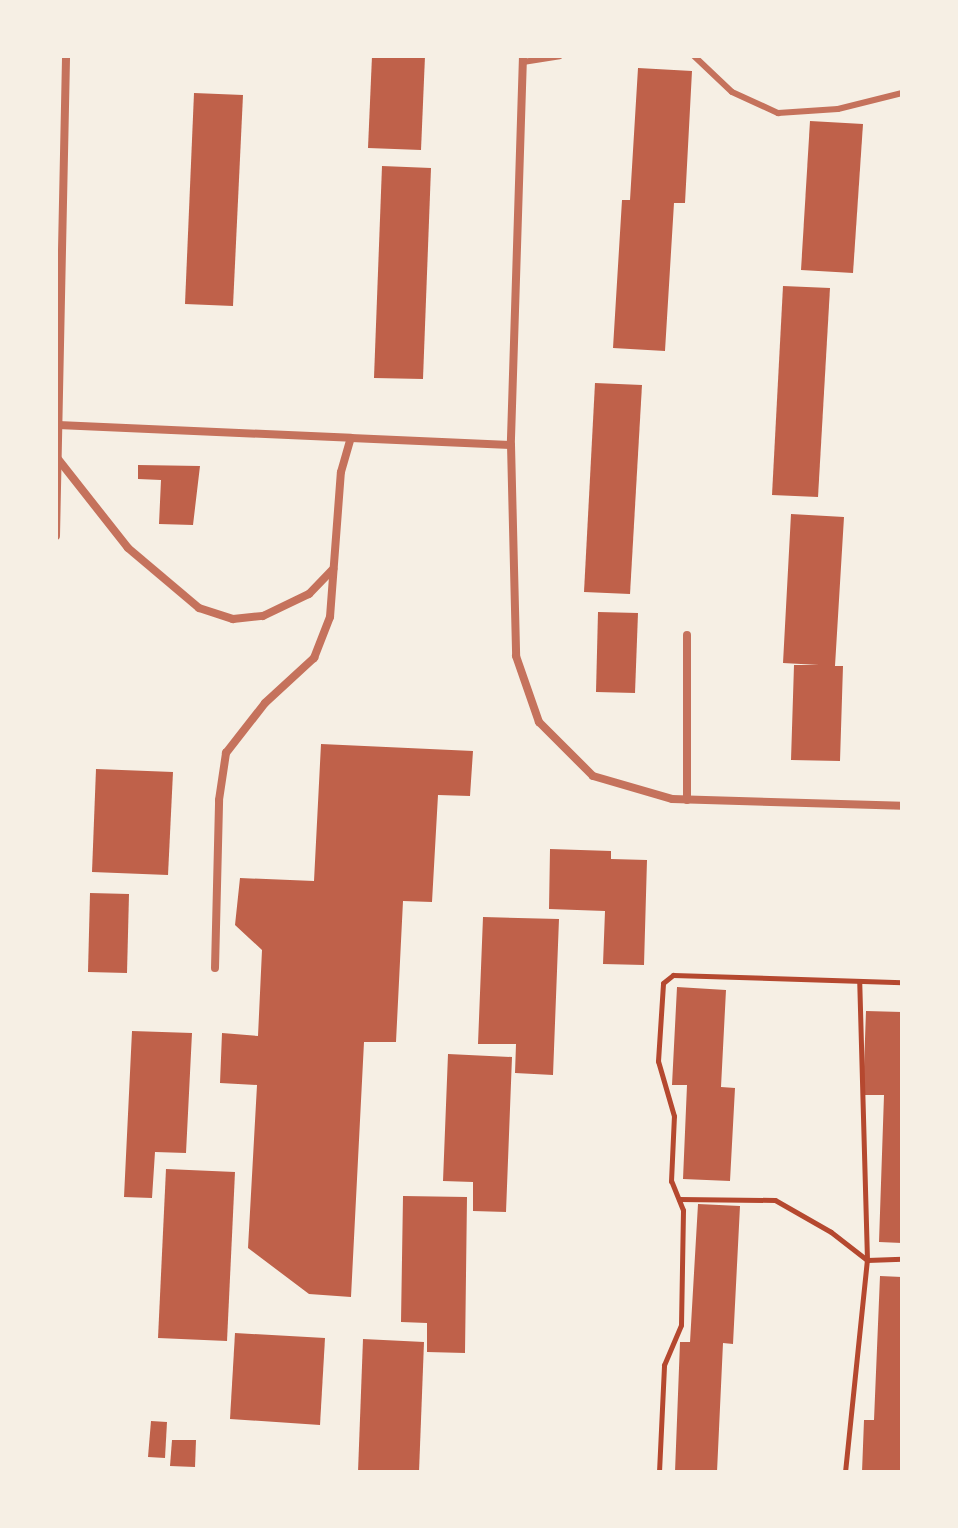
<!DOCTYPE html>
<style>
body{margin:0}
#map{position:relative;width:958px;height:1528px;overflow:hidden;background:#f6efe4;font-family:"Golos Text",sans-serif}
div>[style]{position:absolute}
[style*='--x']{left:calc(var(--x)*1px);top:calc(var(--y)*1px);width:calc(var(--w)*1px);rotate:calc(var(--a)*1deg)}
.building>*{inset:0;background:#bf614a}
.path>*{height:5px;margin:-2.5px;padding:0 2.5px;transform-origin:2.5px;border-radius:2.5px;background:#b5482f}
.service>*{height:6px;margin:-3px;padding:0 3px;transform-origin:3px;border-radius:3px;background:#c5725c}
.minor>*{height:8px;margin:-4px;padding:0 4px;transform-origin:4px;border-radius:4px;background:#c5725c}
span{translate:-50% -50%;white-space:nowrap;text-align:center;line-height:1.15;-webkit-text-stroke:8px #f6efe4;paint-order:stroke}
.frame{position:absolute;inset:0;border:58px solid #f6efe4;pointer-events:none}
</style>
<div id="map">
<div class="building">
<i style="clip-path:polygon(372px 56px,425px 56px,421px 150px,368px 148px)"></i>
<i style="clip-path:polygon(638px 68px,692px 71px,685px 203px,674px 203px,665px 351px,613px 348px,622px 200px,630px 200px)"></i>
<i style="clip-path:polygon(194px 93px,243px 95px,233px 306px,185px 304px)"></i>
<i style="clip-path:polygon(810px 121px,863px 124px,853px 273px,801px 270px)"></i>
<i style="clip-path:polygon(382px 166px,431px 168px,423px 379px,374px 378px)"></i>
<i style="clip-path:polygon(783px 286px,830px 288px,818px 497px,772px 495px)"></i>
<i style="clip-path:polygon(595px 383px,642px 385px,630px 594px,584px 592px)"></i>
<i style="clip-path:polygon(138px 465px,200px 466px,193px 525px,159px 524px,161px 480px,138px 479px)"></i>
<i style="clip-path:polygon(791px 514px,844px 517px,835px 666px,843px 666px,840px 761px,791px 760px,794px 665px,819px 665px,783px 663px)"></i>
<i style="clip-path:polygon(598px 612px,638px 613px,635px 693px,596px 692px)"></i>
<i style="clip-path:polygon(321px 744px,473px 751px,470px 796px,438px 795px,432px 902px,403px 901px,396px 1042px,364px 1042px,351px 1297px,309px 1294px,248px 1248px,257px 1085px,220px 1083px,222px 1033px,258px 1036px,262px 950px,235px 925px,240px 878px,314px 881px)"></i>
<i style="clip-path:polygon(96px 769px,173px 772px,168px 875px,92px 872px)"></i>
<i style="clip-path:polygon(550px 849px,611px 851px,611px 859px,647px 860px,644px 965px,603px 964px,605px 911px,549px 909px)"></i>
<i style="clip-path:polygon(90px 893px,129px 894px,127px 973px,88px 972px)"></i>
<i style="clip-path:polygon(483px 917px,559px 919px,553px 1075px,515px 1073px,516px 1044px,478px 1044px)"></i>
<i style="clip-path:polygon(677px 987px,726px 990px,721px 1087px,735px 1088px,730px 1181px,683px 1179px,687px 1085px,672px 1085px)"></i>
<i style="clip-path:polygon(866px 1011px,902px 1012px,902px 1243px,879px 1242px,884px 1095px,863px 1095px)"></i>
<i style="clip-path:polygon(132px 1031px,192px 1033px,186px 1153px,155px 1152px,152px 1198px,124px 1197px)"></i>
<i style="clip-path:polygon(448px 1054px,512px 1057px,506px 1212px,473px 1211px,473px 1182px,443px 1181px)"></i>
<i style="clip-path:polygon(166px 1169px,235px 1172px,227px 1341px,158px 1338px)"></i>
<i style="clip-path:polygon(403px 1196px,467px 1197px,465px 1353px,427px 1352px,427px 1323px,401px 1322px)"></i>
<i style="clip-path:polygon(698px 1204px,740px 1206px,733px 1344px,723px 1343px,717px 1472px,675px 1472px,680px 1342px,690px 1342px)"></i>
<i style="clip-path:polygon(880px 1276px,902px 1277px,902px 1472px,862px 1472px,864px 1420px,874px 1420px)"></i>
<i style="clip-path:polygon(235px 1333px,325px 1338px,320px 1425px,230px 1419px)"></i>
<i style="clip-path:polygon(363px 1339px,424px 1342px,419px 1472px,358px 1472px)"></i>
<i style="clip-path:polygon(151px 1421px,167px 1422px,165px 1458px,148px 1457px)"></i>
<i style="clip-path:polygon(172px 1440px,196px 1440px,195px 1467px,170px 1466px)"></i>
</div>
<div class="path">
<i style="--x:679;--y:1199;--w:96;--a:0.6"></i>
<i style="--x:775;--y:1200;--w:64;--a:29.7"></i>
<i style="--x:831;--y:1232;--w:46;--a:37.9"></i>
<i style="--x:867;--y:1260;--w:35;--a:-2"></i>
<i style="--x:659;--y:1472;--w:107;--a:-87.3"></i>
<i style="--x:664;--y:1365;--w:43;--a:-67"></i>
<i style="--x:681;--y:1325;--w:115;--a:-89"></i>
<i style="--x:683;--y:1210;--w:31;--a:-112"></i>
<i style="--x:671;--y:1181;--w:65;--a:-87.4"></i>
<i style="--x:674;--y:1116;--w:57;--a:-106.2"></i>
<i style="--x:658;--y:1061;--w:78;--a:-86.3"></i>
<i style="--x:663;--y:983;--w:13;--a:-39"></i>
<i style="--x:673;--y:975;--w:229;--a:1.8"></i>
<i style="--x:845;--y:1472;--w:213;--a:-84.1"></i>
<i style="--x:867;--y:1260;--w:279;--a:-91.6"></i>
</div>
<div class="service">
<i style="--x:694;--y:56;--w:52;--a:43.5"></i>
<i style="--x:732;--y:92;--w:51;--a:24.5"></i>
<i style="--x:778;--y:113;--w:60;--a:-3.8"></i>
<i style="--x:838;--y:109;--w:66;--a:-14"></i>
<i style="--x:523;--y:62;--w:37;--a:-9"></i>
</div>
<div class="minor">
<i style="--x:523;--y:56;--w:389;--a:91.8"></i>
<i style="--x:511;--y:445;--w:211;--a:88.6"></i>
<i style="--x:516;--y:656;--w:70;--a:70.8"></i>
<i style="--x:539;--y:722;--w:76;--a:45"></i>
<i style="--x:593;--y:776;--w:82;--a:16.2"></i>
<i style="--x:672;--y:799;--w:230;--a:1.7"></i>
<i style="--x:58;--y:425;--w:293;--a:2.5"></i>
<i style="--x:58;--y:459;--w:113;--a:51.8"></i>
<i style="--x:128;--y:548;--w:93;--a:40.2"></i>
<i style="--x:199;--y:608;--w:36;--a:18"></i>
<i style="--x:233;--y:619;--w:30;--a:-6"></i>
<i style="--x:263;--y:616;--w:51;--a:-25.6"></i>
<i style="--x:309;--y:594;--w:35;--a:-46"></i>
<i style="--x:56;--y:536;--w:480;--a:-88.8"></i>
<i style="--x:687;--y:800;--w:165;--a:-90"></i>
<i style="--x:215;--y:968;--w:168;--a:-88.6"></i>
<i style="--x:219;--y:800;--w:48;--a:-81.5"></i>
<i style="--x:226;--y:753;--w:63;--a:-52"></i>
<i style="--x:265;--y:703;--w:67;--a:-42.6"></i>
<i style="--x:314;--y:658;--w:44;--a:-68.7"></i>
<i style="--x:330;--y:617;--w:145;--a:-85.7"></i>
<i style="--x:341;--y:472;--w:35;--a:-74"></i>
<i style="--x:351;--y:438;--w:160;--a:2.5"></i>
</div>
<div class="frame"></div>
</div>
